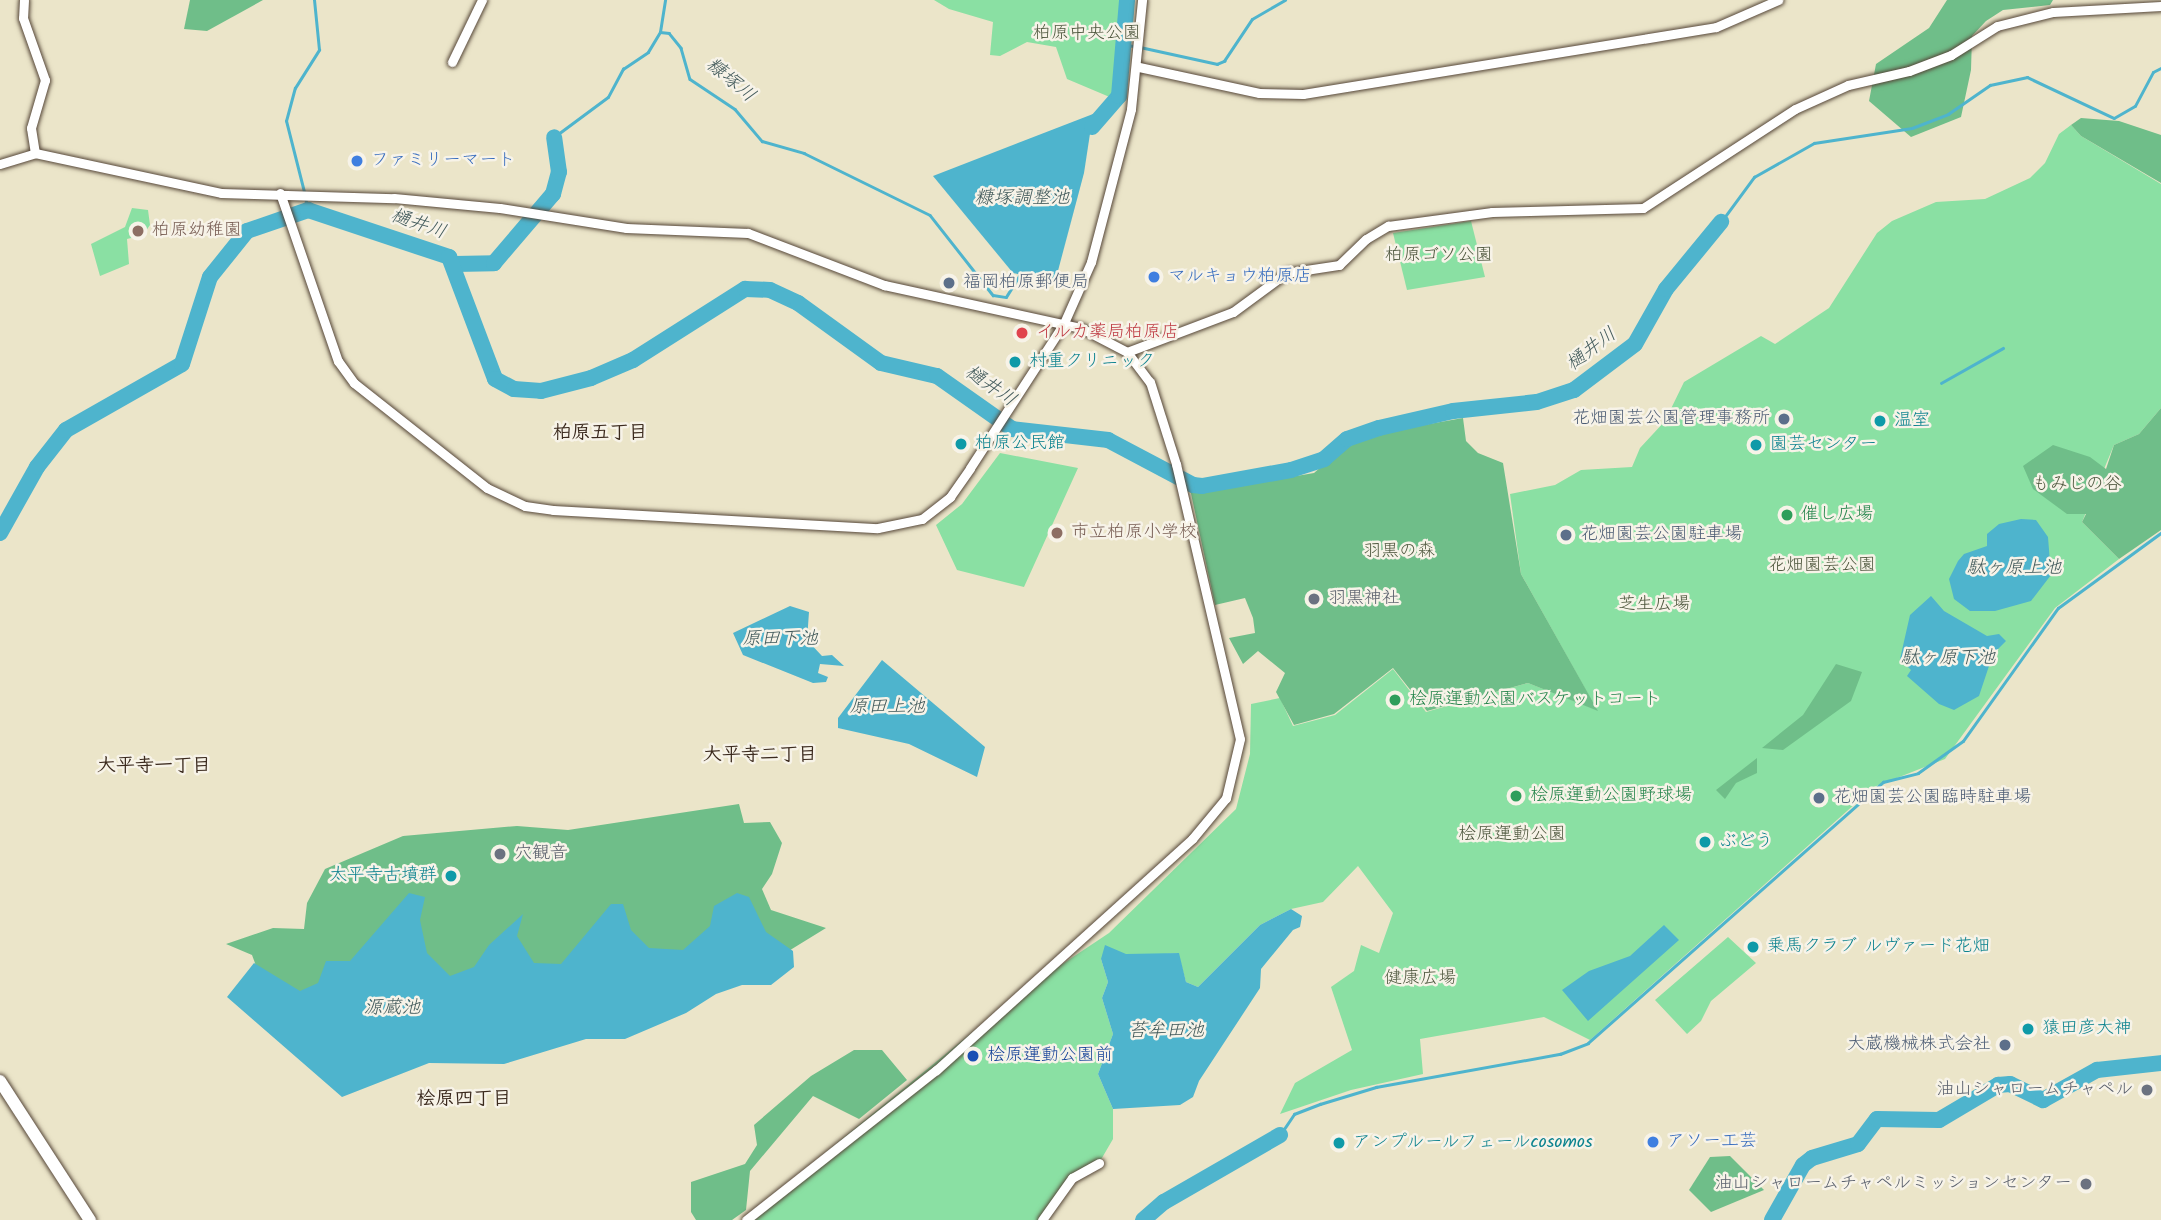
<!DOCTYPE html>
<meta charset="utf-8">
<style>
body{margin:0}
#map{position:relative;width:2161px;height:1220px;overflow:hidden;background:#ebe5c9;font-family:Kalam,"Klee One",sans-serif}
div>[style]{position:absolute}
[style*='--x']{left:calc(var(--x)*1px);top:calc(var(--y)*1px);width:calc(var(--w)*1px);rotate:calc(var(--a)*1deg)}
.green>*{inset:0;background:#8ae0a3}
.forest>*{inset:0;background:#6fbe89}
.water>*{inset:0;background:#4eb4cd}
.stream>*{height:2.5px;margin:-1.25px;padding:0 1.25px;transform-origin:1.25px;border-radius:1.25px;background:#4eb4cd}
.river>*{height:16px;margin:-8px;padding:0 8px;transform-origin:8px;border-radius:8px;background:#4eb4cd}
.roads{filter:drop-shadow(0 0 2px #554638) drop-shadow(0 0 2px #554638)}
.minor>*{height:9px;margin:-4.5px;padding:0 4.5px;transform-origin:4.5px;border-radius:4.5px;background:#fff}
.major>*{height:12px;margin:-6px;padding:0 6px;transform-origin:6px;border-radius:6px;background:#fff}
.dots>*{width:19px;height:19px;translate:-50% -50%;box-sizing:border-box;border:4px solid #f7f3e8;border-radius:50%}
span{translate:-50% -50%;white-space:nowrap;text-align:center;line-height:1.15;-webkit-text-stroke:5px #f7f3e8;paint-order:stroke}
.park-label{font-size:18px;color:#4f583f}
.shop-label{font-size:18px;color:#366cbe}
.left{translate:0 -50%;text-align:left}
.education-label{font-size:18px;color:#785e54}
.service-label{font-size:18px;color:#4e5e75}
.right{translate:-100% -50%;text-align:right}
.health-label{font-size:18px;color:#be3a42}
.culture-label{font-size:18px;color:#0d838f}
.leisure-label{font-size:18px;color:#27864d}
.worship-label{font-size:18px;color:#5b616d}
.transit-label{font-size:18px;color:#164399}
.water-label{font-size:19px;color:#425a5b;font-style:italic}
.neighbourhood-label{font-size:19px;color:#3b2a1e;font-weight:700}
</style>
<div id="map">
<div class="green">
<i style="clip-path:polygon(934px 0,1121px 0,1117px 95px,1112px 98px,1067px 79px,1056px 47px,1027px 42px,1000px 56px,990px 55px,993px 22px,949px 9px)"></i>
<i style="clip-path:polygon(2071px 125px,2081px 136px,2161px 184px,2161px 408px,2139px 434px,2114px 445px,2082px 522px,2119px 559px,2055px 608px,1945px 759px,1874px 787px,1590px 1040px,1544px 1017px,1420px 1039px,1423px 1074px,1351px 1090px,1280px 1114px,1295px 1083px,1352px 1050px,1331px 987px,1354px 971px,1361px 945px,1379px 953px,1393px 913px,1358px 866px,1323px 902px,1291px 909px,1260px 925px,1198px 987px,1186px 982px,1178px 953px,1101px 959px,1108px 982px,1102px 998px,1113px 1034px,1098px 1074px,1113px 1109px,1113px 1139px,1099px 1163px,1072px 1178px,1042px 1220px,743px 1220px,1025px 989px,1109px 933px,1236px 809px,1250px 754px,1251px 704px,1280px 698px,1293px 726px,1335px 715px,1393px 669px,1426px 712px,1528px 683px,1597px 710px,1521px 574px,1510px 494px,1555px 485px,1581px 470px,1632px 467px,1640px 448px,1665px 421px,1684px 382px,1761px 336px,1775px 344px,1829px 308px,1877px 233px,1892px 221px,1936px 202px,1985px 199px,2030px 178px,2045px 163px,2059px 134px)"></i>
<i style="clip-path:polygon(132px 208px,148px 210px,150px 225px,143px 235px,127px 239px,129px 264px,100px 276px,91px 244px,125px 227px)"></i>
<i style="clip-path:polygon(1471px 221px,1485px 277px,1407px 290px,1393px 233px)"></i>
<i style="clip-path:polygon(1000px 453px,1078px 468px,1024px 587px,957px 570px,936px 525px,962px 504px)"></i>
<i style="clip-path:polygon(1728px 937px,1756px 963px,1711px 1001px,1701px 1021px,1687px 1034px,1655px 1000px)"></i>
</div>
<div class="forest">
<i style="clip-path:polygon(190px 0,263px 0,207px 31px,184px 29px)"></i>
<i style="clip-path:polygon(1947px 0,2053px 0,2050px 5px,2003px 10px,1986px 21px,1972px 36px,1971px 70px,1961px 117px,1911px 137px,1869px 101px,1876px 64px,1929px 28px)"></i>
<i style="clip-path:polygon(2081px 118px,2119px 121px,2161px 135px,2161px 183px,2081px 136px,2071px 125px)"></i>
<i style="clip-path:polygon(2161px 408px,2161px 530px,2119px 559px,2082px 522px,2086px 514px,2067px 514px,2033px 489px,2023px 466px,2053px 445px,2090px 457px,2106px 469px,2114px 445px,2139px 434px)"></i>
<i style="clip-path:polygon(1463px 418px,1466px 441px,1478px 453px,1503px 463px,1521px 574px,1598px 711px,1528px 683px,1427px 711px,1393px 668px,1334px 714px,1294px 725px,1276px 692px,1285px 673px,1258px 651px,1243px 664px,1229px 638px,1255px 633px,1253px 618px,1245px 598px,1215px 605px,1190px 489px,1204px 492px,1314px 473px,1337px 453px,1373px 434px)"></i>
<i style="clip-path:polygon(1836px 664px,1862px 672px,1851px 701px,1783px 750px,1762px 748px,1803px 715px)"></i>
<i style="clip-path:polygon(1757px 758px,1757px 773px,1736px 783px,1725px 799px,1716px 790px)"></i>
<i style="clip-path:polygon(739px 804px,744px 823px,770px 822px,782px 843px,772px 874px,762px 889px,771px 910px,826px 928px,787px 952px,709px 935px,680px 956px,446px 983px,363px 954px,322px 987px,295px 998px,259px 974px,252px 955px,226px 944px,273px 928px,304px 929px,307px 903px,325px 869px,403px 836px,517px 826px,568px 830px)"></i>
<i style="clip-path:polygon(854px 1050px,882px 1050px,907px 1080px,859px 1119px,813px 1096px,750px 1171px,746px 1210px,732px 1220px,696px 1220px,691px 1212px,691px 1182px,745px 1164px,757px 1145px,754px 1125px,811px 1076px)"></i>
<i style="clip-path:polygon(1730px 1156px,1764px 1190px,1711px 1212px,1689px 1190px,1710px 1157px)"></i>
</div>
<div class="water">
<i style="clip-path:polygon(1093px 114px,1084px 173px,1055px 282px,1013px 273px,933px 176px)"></i>
<i style="clip-path:polygon(2021px 519px,2036px 520px,2048px 537px,2051px 575px,2031px 601px,1995px 611px,1970px 611px,1954px 599px,1949px 579px,1958px 561px,1964px 554px,1987px 546px,1987px 534px,1999px 524px)"></i>
<i style="clip-path:polygon(1931px 596px,1944px 611px,1987px 636px,1999px 634px,2006px 641px,1993px 654px,1979px 696px,1954px 710px,1939px 704px,1907px 676px,1911px 670px,1900px 659px,1910px 615px)"></i>
<i style="clip-path:polygon(790px 606px,809px 612px,807px 640px,822px 656px,832px 655px,844px 666px,820px 664px,818px 673px,828px 677px,826px 682px,813px 683px,743px 655px,733px 633px)"></i>
<i style="clip-path:polygon(882px 660px,985px 747px,977px 777px,909px 744px,838px 728px,838px 718px)"></i>
<i style="clip-path:polygon(409px 893px,425px 897px,420px 920px,427px 953px,450px 976px,474px 967px,489px 945px,523px 914px,517px 936px,534px 963px,561px 964px,611px 904px,623px 904px,631px 930px,649px 948px,683px 950px,710px 926px,714px 906px,737px 893px,749px 897px,766px 932px,793px 951px,794px 967px,771px 985px,742px 985px,716px 994px,686px 1013px,625px 1039px,586px 1039px,504px 1064px,429px 1063px,342px 1097px,227px 997px,254px 963px,300px 991px,318px 983px,326px 961px,350px 961px)"></i>
<i style="clip-path:polygon(1291px 909px,1302px 916px,1300px 927px,1293px 930px,1261px 969px,1260px 988px,1199px 1081px,1193px 1097px,1180px 1105px,1113px 1109px,1098px 1074px,1113px 1034px,1102px 998px,1108px 982px,1101px 959px,1105px 945px,1126px 954px,1179px 953px,1186px 982px,1198px 987px,1260px 925px)"></i>
<i style="clip-path:polygon(1664px 925px,1679px 940px,1588px 1021px,1562px 990px,1589px 971px,1630px 956px)"></i>
</div>
<div class="stream">
<i style="--x:660;--y:32;--w:9;--a:6"></i>
<i style="--x:669;--y:33;--w:19;--a:51"></i>
<i style="--x:681;--y:48;--w:32;--a:74"></i>
<i style="--x:690;--y:79;--w:54;--a:33.7"></i>
<i style="--x:735;--y:109;--w:42;--a:49.8"></i>
<i style="--x:762;--y:141;--w:44;--a:15.9"></i>
<i style="--x:804;--y:153;--w:140;--a:26.2"></i>
<i style="--x:930;--y:215;--w:102;--a:51.8"></i>
<i style="--x:993;--y:295;--w:13;--a:9"></i>
<i style="--x:1006;--y:297;--w:26;--a:-58"></i>
<i style="--x:1125;--y:45;--w:9;--a:6"></i>
<i style="--x:1140;--y:47;--w:79;--a:12.4"></i>
<i style="--x:1217;--y:64;--w:8;--a:-23"></i>
<i style="--x:1224;--y:61;--w:50;--a:-56.3"></i>
<i style="--x:1252;--y:19;--w:38;--a:-30"></i>
<i style="--x:554;--y:137;--w:67;--a:-36.5"></i>
<i style="--x:608;--y:97;--w:32;--a:-62"></i>
<i style="--x:623;--y:69;--w:30;--a:-34"></i>
<i style="--x:648;--y:52;--w:23;--a:-59"></i>
<i style="--x:660;--y:32;--w:32;--a:-81"></i>
<i style="--x:304;--y:192;--w:73;--a:-104.2"></i>
<i style="--x:286;--y:121;--w:34;--a:-75"></i>
<i style="--x:295;--y:88;--w:45;--a:-57.7"></i>
<i style="--x:319;--y:50;--w:50;--a:-95.7"></i>
<i style="--x:306;--y:199;--w:11;--a:80"></i>
<i style="--x:1721;--y:222;--w:56;--a:-53.7"></i>
<i style="--x:1754;--y:177;--w:69;--a:-29.5"></i>
<i style="--x:1814;--y:143;--w:99;--a:-8.7"></i>
<i style="--x:1912;--y:128;--w:39;--a:-21"></i>
<i style="--x:1948;--y:114;--w:51;--a:-34.6"></i>
<i style="--x:1990;--y:85;--w:38;--a:-12"></i>
<i style="--x:2027;--y:77;--w:96;--a:25.2"></i>
<i style="--x:2114;--y:118;--w:24;--a:-30"></i>
<i style="--x:2135;--y:106;--w:38;--a:-62"></i>
<i style="--x:2153;--y:72;--w:9;--a:-27"></i>
<i style="--x:1941;--y:383;--w:71;--a:-29.4"></i>
<i style="--x:1280;--y:1135;--w:25;--a:-56"></i>
<i style="--x:1294;--y:1114;--w:28;--a:-21"></i>
<i style="--x:1320;--y:1104;--w:59;--a:-16.9"></i>
<i style="--x:1376;--y:1087;--w:187;--a:-10.2"></i>
<i style="--x:1560;--y:1054;--w:30;--a:-21"></i>
<i style="--x:1588;--y:1043;--w:394;--a:-41.5"></i>
<i style="--x:1883;--y:782;--w:36;--a:-14"></i>
<i style="--x:1918;--y:773;--w:55;--a:-35.4"></i>
<i style="--x:1963;--y:741;--w:163;--a:-54.5"></i>
<i style="--x:2058;--y:608;--w:127;--a:-36.1"></i>
</div>
<div class="river">
<i style="--x:1092;--y:127;--w:41;--a:-48.9"></i>
<i style="--x:1119;--y:96;--w:96;--a:-85.2"></i>
<i style="--x:455;--y:264;--w:39;--a:-1"></i>
<i style="--x:494;--y:263;--w:91;--a:-49.5"></i>
<i style="--x:553;--y:194;--w:23;--a:-75"></i>
<i style="--x:559;--y:172;--w:35;--a:-98"></i>
<i style="--x:0;--y:533;--w:76;--a:-60.7"></i>
<i style="--x:37;--y:467;--w:47;--a:-51.9"></i>
<i style="--x:66;--y:430;--w:133;--a:-29.6"></i>
<i style="--x:182;--y:364;--w:91;--a:-72.2"></i>
<i style="--x:210;--y:277;--w:59;--a:-51.2"></i>
<i style="--x:247;--y:231;--w:65;--a:-19"></i>
<i style="--x:308;--y:210;--w:149;--a:18.4"></i>
<i style="--x:449;--y:257;--w:130;--a:69.3"></i>
<i style="--x:495;--y:379;--w:21;--a:28"></i>
<i style="--x:514;--y:389;--w:27;--a:4"></i>
<i style="--x:541;--y:391;--w:52;--a:-14.6"></i>
<i style="--x:591;--y:378;--w:46;--a:-23.2"></i>
<i style="--x:633;--y:360;--w:133;--a:-32.4"></i>
<i style="--x:745;--y:289;--w:25;--a:2"></i>
<i style="--x:770;--y:290;--w:31;--a:25"></i>
<i style="--x:798;--y:303;--w:102;--a:35.9"></i>
<i style="--x:881;--y:363;--w:57;--a:13.1"></i>
<i style="--x:937;--y:376;--w:92;--a:35.2"></i>
<i style="--x:1012;--y:429;--w:97;--a:6.5"></i>
<i style="--x:1108;--y:440;--w:96;--a:27.9"></i>
<i style="--x:1193;--y:485;--w:9;--a:6"></i>
<i style="--x:1202;--y:486;--w:90;--a:-10.2"></i>
<i style="--x:1291;--y:470;--w:35;--a:-18"></i>
<i style="--x:1324;--y:459;--w:30;--a:-41"></i>
<i style="--x:1347;--y:439;--w:34;--a:-19"></i>
<i style="--x:1379;--y:428;--w:76;--a:-12.9"></i>
<i style="--x:1453;--y:411;--w:84;--a:-6.1"></i>
<i style="--x:1537;--y:402;--w:39;--a:-18"></i>
<i style="--x:1574;--y:390;--w:76;--a:-37"></i>
<i style="--x:1635;--y:344;--w:63;--a:-60.6"></i>
<i style="--x:1666;--y:289;--w:87;--a:-50.6"></i>
<i style="--x:1143;--y:1220;--w:28;--a:-41"></i>
<i style="--x:1164;--y:1202;--w:134;--a:-30"></i>
<i style="--x:1772;--y:1220;--w:63;--a:-60.6"></i>
<i style="--x:1803;--y:1165;--w:11;--a:-38"></i>
<i style="--x:1812;--y:1158;--w:48;--a:-16.9"></i>
<i style="--x:1858;--y:1144;--w:31;--a:-53"></i>
<i style="--x:1877;--y:1119;--w:62;--a:0.9"></i>
<i style="--x:1939;--y:1120;--w:69;--a:-30.7"></i>
<i style="--x:1998;--y:1085;--w:12;--a:-5"></i>
<i style="--x:2010;--y:1084;--w:37;--a:26"></i>
<i style="--x:2043;--y:1100;--w:62;--a:-29.1"></i>
<i style="--x:2097;--y:1070;--w:64;--a:-6.2"></i>
</div>
<div class="roads">
<div class="minor">
<i style="--x:24;--y:0;--w:18;--a:93"></i>
<i style="--x:23;--y:18;--w:66;--a:70.5"></i>
<i style="--x:45;--y:80;--w:50;--a:106.3"></i>
<i style="--x:31;--y:128;--w:25;--a:81"></i>
<i style="--x:452;--y:62;--w:69;--a:-64.2"></i>
<i style="--x:1139;--y:67;--w:123;--a:12.2"></i>
<i style="--x:1259;--y:93;--w:44;--a:1.3"></i>
<i style="--x:1303;--y:94;--w:418;--a:-9.2"></i>
<i style="--x:1716;--y:27;--w:68;--a:-23.5"></i>
<i style="--x:0;--y:164;--w:37;--a:-17"></i>
<i style="--x:35;--y:153;--w:190;--a:12.1"></i>
<i style="--x:221;--y:193;--w:173;--a:1.7"></i>
<i style="--x:394;--y:198;--w:106;--a:5.4"></i>
<i style="--x:500;--y:208;--w:128;--a:9"></i>
<i style="--x:626;--y:228;--w:122;--a:2.3"></i>
<i style="--x:748;--y:233;--w:146;--a:20.9"></i>
<i style="--x:884;--y:285;--w:202;--a:12.3"></i>
<i style="--x:1081;--y:328;--w:52;--a:27.6"></i>
<i style="--x:1127;--y:352;--w:38;--a:53"></i>
<i style="--x:1150;--y:382;--w:86;--a:72.4"></i>
<i style="--x:1176;--y:464;--w:282;--a:76.9"></i>
<i style="--x:1240;--y:739;--w:61;--a:103.3"></i>
<i style="--x:1226;--y:798;--w:53;--a:129.7"></i>
<i style="--x:1192;--y:839;--w:345;--a:137.9"></i>
<i style="--x:936;--y:1070;--w:242;--a:141.7"></i>
<i style="--x:280;--y:193;--w:178;--a:71"></i>
<i style="--x:338;--y:361;--w:27;--a:54"></i>
<i style="--x:354;--y:383;--w:169;--a:38.3"></i>
<i style="--x:487;--y:488;--w:42;--a:25.3"></i>
<i style="--x:525;--y:506;--w:28;--a:8"></i>
<i style="--x:553;--y:510;--w:325;--a:3.2"></i>
<i style="--x:878;--y:528;--w:45;--a:-11.6"></i>
<i style="--x:922;--y:519;--w:36;--a:-38"></i>
<i style="--x:950;--y:497;--w:35;--a:-55"></i>
<i style="--x:970;--y:468;--w:173;--a:-57"></i>
<i style="--x:1064;--y:323;--w:67;--a:-66.1"></i>
<i style="--x:1091;--y:262;--w:158;--a:-75.3"></i>
<i style="--x:1131;--y:109;--w:110;--a:-84.2"></i>
<i style="--x:1127;--y:352;--w:113;--a:-20.7"></i>
<i style="--x:1233;--y:312;--w:66;--a:-36.3"></i>
<i style="--x:1286;--y:273;--w:54;--a:-8.6"></i>
<i style="--x:1339;--y:265;--w:37;--a:-44"></i>
<i style="--x:1366;--y:239;--w:26;--a:-31"></i>
<i style="--x:1388;--y:226;--w:105;--a:-7.7"></i>
<i style="--x:1492;--y:212;--w:151;--a:-1.5"></i>
<i style="--x:1643;--y:208;--w:181;--a:-33.1"></i>
<i style="--x:1795;--y:109;--w:58;--a:-24.4"></i>
<i style="--x:1848;--y:85;--w:63;--a:-12.9"></i>
<i style="--x:1909;--y:71;--w:45;--a:-20.9"></i>
<i style="--x:1951;--y:55;--w:54;--a:-32.2"></i>
<i style="--x:1997;--y:26;--w:58;--a:-14"></i>
<i style="--x:2053;--y:12;--w:108;--a:-3.2"></i>
<i style="--x:1042;--y:1220;--w:52;--a:-54.5"></i>
<i style="--x:1072;--y:1178;--w:31;--a:-29"></i>
</div>
<div class="major">
<i style="--x:0;--y:1081;--w:166;--a:57.1"></i>
</div>
</div>
<div class="dots">
<i style="left:357px;top:161px;background:#3f7fe0"></i>
<i style="left:138px;top:231px;background:#8d6e63"></i>
<i style="left:1154px;top:277px;background:#3f7fe0"></i>
<i style="left:949px;top:283px;background:#5c6f8a"></i>
<i style="left:1022px;top:333px;background:#e0444e"></i>
<i style="left:1015px;top:362px;background:#0f9aa8"></i>
<i style="left:1784px;top:419px;background:#5c6f8a"></i>
<i style="left:1880px;top:421px;background:#0f9aa8"></i>
<i style="left:961px;top:444px;background:#0f9aa8"></i>
<i style="left:1756px;top:445px;background:#0f9aa8"></i>
<i style="left:1787px;top:515px;background:#2e9e5b"></i>
<i style="left:1057px;top:533px;background:#8d6e63"></i>
<i style="left:1566px;top:535px;background:#5c6f8a"></i>
<i style="left:1314px;top:599px;background:#6b7280"></i>
<i style="left:1395px;top:700px;background:#2e9e5b"></i>
<i style="left:1516px;top:796px;background:#2e9e5b"></i>
<i style="left:1819px;top:798px;background:#5c6f8a"></i>
<i style="left:1705px;top:842px;background:#0f9aa8"></i>
<i style="left:500px;top:854px;background:#6b7280"></i>
<i style="left:451px;top:876px;background:#0f9aa8"></i>
<i style="left:1753px;top:947px;background:#0f9aa8"></i>
<i style="left:2028px;top:1029px;background:#0f9aa8"></i>
<i style="left:2005px;top:1045px;background:#5c6f8a"></i>
<i style="left:973px;top:1056px;background:#1a4fb4"></i>
<i style="left:2147px;top:1090px;background:#6b7280"></i>
<i style="left:1653px;top:1142px;background:#3f7fe0"></i>
<i style="left:1339px;top:1143px;background:#0f9aa8"></i>
<i style="left:2086px;top:1184px;background:#6b7280"></i>
</div>
<div class="park-label">
<span style="left:1087px;top:34px">柏原中央公園</span>
<span style="left:1439px;top:256px">柏原ゴソ公園</span>
<span style="left:2077px;top:485px">もみじの谷</span>
<span style="left:1399px;top:552px">羽黒の森</span>
<span style="left:1822px;top:566px">花畑園芸公園</span>
<span style="left:1654px;top:605px">芝生広場</span>
<span style="left:1512px;top:835px">桧原運動公園</span>
<span style="left:1420px;top:979px">健康広場</span>
</div>
<div class="shop-label">
<span class="left" style="left:371px;top:161px">ファミリーマート</span>
<span class="left" style="left:1168px;top:277px">マルキョウ柏原店</span>
<span class="left" style="left:1667px;top:1142px">アソー工芸</span>
</div>
<div class="education-label">
<span class="left" style="left:152px;top:231px">柏原幼稚園</span>
<span class="left" style="left:1071px;top:533px">市立柏原小学校</span>
</div>
<div class="service-label">
<span class="left" style="left:963px;top:283px">福岡柏原郵便局</span>
<span class="right" style="left:1770px;top:419px">花畑園芸公園管理事務所</span>
<span class="left" style="left:1580px;top:535px">花畑園芸公園駐車場</span>
<span class="left" style="left:1833px;top:798px">花畑園芸公園臨時駐車場</span>
<span class="right" style="left:1991px;top:1045px">大蔵機械株式会社</span>
</div>
<div class="health-label">
<span class="left" style="left:1036px;top:333px">イルカ薬局柏原店</span>
</div>
<div class="culture-label">
<span class="left" style="left:1029px;top:362px">村重クリニック</span>
<span class="left" style="left:1894px;top:421px">温室</span>
<span class="left" style="left:975px;top:444px">柏原公民館</span>
<span class="left" style="left:1770px;top:445px">園芸センター</span>
<span class="left" style="left:1719px;top:842px">ぶどう</span>
<span class="right" style="left:437px;top:876px">太平寺古墳群</span>
<span class="left" style="left:1767px;top:947px">乗馬クラブ ルヴァード花畑</span>
<span class="left" style="left:2042px;top:1029px">猿田彦大神</span>
<span class="left" style="left:1353px;top:1143px">アンプルールフェールcosomos</span>
</div>
<div class="leisure-label">
<span class="left" style="left:1801px;top:515px">催し広場</span>
<span class="left" style="left:1409px;top:700px">桧原運動公園バスケットコート</span>
<span class="left" style="left:1530px;top:796px">桧原運動公園野球場</span>
</div>
<div class="worship-label">
<span class="left" style="left:1328px;top:599px">羽黒神社</span>
<span class="left" style="left:514px;top:854px">穴観音</span>
<span class="right" style="left:2133px;top:1090px">油山シャロームチャペル</span>
<span class="right" style="left:2072px;top:1184px">油山シャロームチャペルミッションセンター</span>
</div>
<div class="transit-label">
<span class="left" style="left:987px;top:1056px">桧原運動公園前</span>
</div>
<div class="water-label">
<span style="left:730px;top:81px;rotate:40deg">糠塚川</span>
<span style="left:1022px;top:199px">糠塚調整池</span>
<span style="left:418px;top:225px;rotate:19deg">樋井川</span>
<span style="left:1592px;top:350px;rotate:-37deg">樋井川</span>
<span style="left:990px;top:387px;rotate:35deg">樋井川</span>
<span style="left:2014px;top:569px">駄ヶ原上池</span>
<span style="left:780px;top:640px">原田下池</span>
<span style="left:1948px;top:659px">駄ヶ原下池</span>
<span style="left:887px;top:708px">原田上池</span>
<span style="left:392px;top:1009px">源蔵池</span>
<span style="left:1166px;top:1032px">苔牟田池</span>
</div>
<div class="neighbourhood-label">
<span style="left:600px;top:434px">柏原五丁目</span>
<span style="left:760px;top:756px">大平寺二丁目</span>
<span style="left:154px;top:767px">大平寺一丁目</span>
<span style="left:464px;top:1100px">桧原四丁目</span>
</div>
</div>
